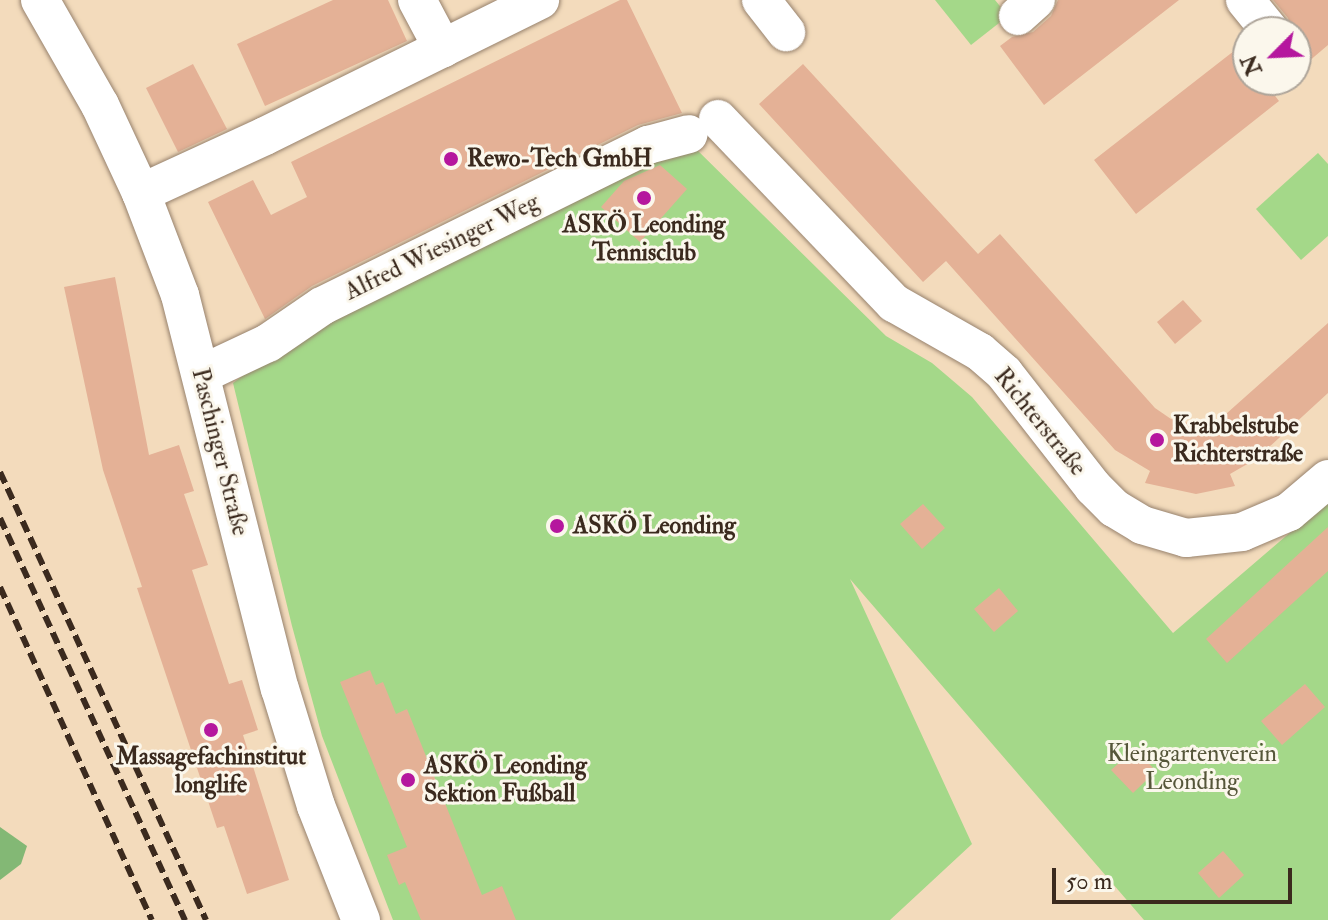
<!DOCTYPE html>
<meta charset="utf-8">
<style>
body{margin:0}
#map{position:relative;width:1328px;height:920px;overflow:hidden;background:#f3dbbc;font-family:"IM FELL Double Pica",serif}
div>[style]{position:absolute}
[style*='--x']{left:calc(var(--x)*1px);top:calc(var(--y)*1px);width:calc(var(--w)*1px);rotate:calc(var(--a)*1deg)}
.green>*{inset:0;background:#a4d889}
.forest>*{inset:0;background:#83b875}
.building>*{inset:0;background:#e4b196}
.roads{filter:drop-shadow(0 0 2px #97826d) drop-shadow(0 0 2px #97826d)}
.minor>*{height:38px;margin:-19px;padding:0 19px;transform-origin:19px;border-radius:19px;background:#fff}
.rail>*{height:6px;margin-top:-3px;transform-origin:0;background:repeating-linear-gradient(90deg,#3b2a1e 0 12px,transparent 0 18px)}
.dots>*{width:22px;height:22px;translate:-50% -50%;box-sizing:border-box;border:4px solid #fbf7ec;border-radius:50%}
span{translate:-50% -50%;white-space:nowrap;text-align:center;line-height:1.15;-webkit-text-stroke:6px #fbf7ec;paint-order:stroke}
.poi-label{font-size:24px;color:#3b2a1e;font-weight:700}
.left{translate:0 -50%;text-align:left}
.street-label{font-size:24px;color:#3b2a1e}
.park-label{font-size:24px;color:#555639}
.north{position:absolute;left:1232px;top:16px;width:80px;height:80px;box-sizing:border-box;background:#fbf7ec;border:2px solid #aea59a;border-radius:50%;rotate:246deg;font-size:22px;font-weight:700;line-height:32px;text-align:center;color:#3b2a1e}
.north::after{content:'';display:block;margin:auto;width:28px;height:36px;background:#b5179e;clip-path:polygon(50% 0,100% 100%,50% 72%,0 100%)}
.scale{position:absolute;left:1052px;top:868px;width:240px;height:36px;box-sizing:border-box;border:4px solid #3b2a1e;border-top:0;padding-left:10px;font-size:24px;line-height:28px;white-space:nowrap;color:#3b2a1e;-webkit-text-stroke:6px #fbf7ec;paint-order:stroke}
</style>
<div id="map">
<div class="green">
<i style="clip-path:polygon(935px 0,995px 0,1008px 16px,971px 45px)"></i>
<i style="clip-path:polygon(692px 145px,886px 336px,932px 363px,972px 397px,1173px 633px,1328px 500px,1328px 920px,1144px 920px,850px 579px,972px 844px,890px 920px,393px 920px,322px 736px,292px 626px,233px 383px,327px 314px)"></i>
<i style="clip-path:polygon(1318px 153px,1328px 164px,1328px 236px,1301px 260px,1256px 209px)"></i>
</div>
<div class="forest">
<i style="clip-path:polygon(0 827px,27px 846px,21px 864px,0 880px)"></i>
</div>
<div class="building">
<i style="clip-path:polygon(333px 0,388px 0,407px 41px,265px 106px,237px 44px)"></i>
<i style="clip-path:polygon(620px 0,627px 0,682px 113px,638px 125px,312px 286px,265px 319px,208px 202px,253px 180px,271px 215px,307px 197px,291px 162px)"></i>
<i style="clip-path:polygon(1058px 0,1179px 0,1044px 105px,1000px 46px,1012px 37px,1033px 32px,1051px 16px)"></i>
<i style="clip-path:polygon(1273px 0,1328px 0,1328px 45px,1308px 62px,1296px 47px,1296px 32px,1292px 32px,1288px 18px)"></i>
<i style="clip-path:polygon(1248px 40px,1248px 80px,1263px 80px,1279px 101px,1136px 214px,1094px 160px)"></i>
<i style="clip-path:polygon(193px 64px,227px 129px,178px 152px,146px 88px)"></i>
<i style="clip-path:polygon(803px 64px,978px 254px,1000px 234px,1155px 408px,1171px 419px,1201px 426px,1217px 422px,1328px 323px,1328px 393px,1256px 459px,1230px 474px,1235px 486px,1196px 494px,1145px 483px,1150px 471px,1115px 450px,946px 261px,923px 282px,759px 104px)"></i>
<i style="clip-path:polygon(660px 165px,687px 189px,640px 242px,601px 207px,624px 181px)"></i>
<i style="clip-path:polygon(115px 277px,149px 455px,179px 445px,194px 491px,184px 494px,208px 565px,192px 570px,229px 684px,242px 680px,258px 730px,243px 735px,289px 880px,247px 894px,224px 826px,217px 828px,137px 588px,142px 587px,103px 470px,64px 287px)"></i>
<i style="clip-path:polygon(1183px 300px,1202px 321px,1175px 344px,1157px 322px)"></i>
<i style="clip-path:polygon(923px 504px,945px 528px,922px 549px,900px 524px)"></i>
<i style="clip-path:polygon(1328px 527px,1328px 571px,1227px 663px,1206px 639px)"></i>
<i style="clip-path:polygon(999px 588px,1018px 611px,994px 632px,974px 609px)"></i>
<i style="clip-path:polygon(370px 670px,376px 685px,383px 682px,396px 714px,407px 709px,482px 895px,502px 886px,516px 920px,421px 920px,405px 882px,399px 885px,387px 855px,407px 847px,340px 682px)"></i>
<i style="clip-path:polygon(1305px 684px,1325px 707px,1282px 745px,1261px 721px)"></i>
<i style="clip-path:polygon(1135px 749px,1156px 771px,1133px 793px,1111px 770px)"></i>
<i style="clip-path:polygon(1223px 851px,1244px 875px,1219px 898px,1198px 873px)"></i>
</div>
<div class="roads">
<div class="minor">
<i style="--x:40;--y:0;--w:121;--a:60.3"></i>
<i style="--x:100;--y:105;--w:97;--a:65"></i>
<i style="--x:141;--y:193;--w:109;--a:69.1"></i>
<i style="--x:180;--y:295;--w:406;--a:75.8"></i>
<i style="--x:280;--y:689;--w:122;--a:72.9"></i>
<i style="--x:316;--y:806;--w:123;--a:68.5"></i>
<i style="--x:417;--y:0;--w:55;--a:62"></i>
<i style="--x:761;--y:0;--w:41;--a:52"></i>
<i style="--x:1245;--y:0;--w:41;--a:50.9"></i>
<i style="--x:1018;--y:16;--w:24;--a:-42"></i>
<i style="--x:718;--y:119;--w:255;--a:46.3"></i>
<i style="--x:894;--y:303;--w:99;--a:29.7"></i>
<i style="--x:980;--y:352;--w:32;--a:41"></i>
<i style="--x:1004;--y:373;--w:145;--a:52"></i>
<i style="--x:1093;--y:487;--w:30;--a:45"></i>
<i style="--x:1114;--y:508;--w:33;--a:31"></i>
<i style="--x:1142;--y:525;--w:46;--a:16.5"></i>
<i style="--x:1186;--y:538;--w:56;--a:-6.1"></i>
<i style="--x:1242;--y:532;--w:51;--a:-23.1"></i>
<i style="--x:1289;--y:512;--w:51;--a:-40.2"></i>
<i style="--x:141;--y:193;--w:136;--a:-24.7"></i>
<i style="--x:265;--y:136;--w:307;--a:-26.3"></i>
<i style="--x:202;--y:374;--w:73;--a:-25.2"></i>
<i style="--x:268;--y:343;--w:65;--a:-34.4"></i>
<i style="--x:322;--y:306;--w:364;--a:-26.3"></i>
<i style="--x:648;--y:145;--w:42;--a:-15"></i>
</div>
</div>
<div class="rail">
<i style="--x:0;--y:472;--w:493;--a:65.3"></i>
<i style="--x:0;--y:518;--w:443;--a:65.3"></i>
<i style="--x:0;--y:587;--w:366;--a:65.5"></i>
</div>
<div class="dots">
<i style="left:451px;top:159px;background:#b5179e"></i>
<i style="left:644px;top:198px;background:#b5179e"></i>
<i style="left:1157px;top:440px;background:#b5179e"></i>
<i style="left:557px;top:526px;background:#b5179e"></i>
<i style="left:211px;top:730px;background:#b5179e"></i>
<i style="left:408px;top:780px;background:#b5179e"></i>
</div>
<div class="poi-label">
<span class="left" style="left:467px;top:159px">Rewo-Tech GmbH</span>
<span style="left:644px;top:239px">ASKÖ Leonding<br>Tennisclub</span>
<span class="left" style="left:1173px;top:440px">Krabbelstube<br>Richterstraße</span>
<span class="left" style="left:573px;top:526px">ASKÖ Leonding</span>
<span style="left:211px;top:771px">Massagefachinstitut<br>longlife</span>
<span class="left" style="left:424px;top:780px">ASKÖ Leonding<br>Sektion Fußball</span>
</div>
<div class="street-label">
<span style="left:442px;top:247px;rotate:-26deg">Alfred Wiesinger Weg</span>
<span style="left:1040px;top:422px;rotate:51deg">Richterstraße</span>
<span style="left:220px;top:452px;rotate:76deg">Paschinger Straße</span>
</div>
<div class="park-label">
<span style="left:1192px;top:768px">Kleingartenverein<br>Leonding</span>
</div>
<div class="north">N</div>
<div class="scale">50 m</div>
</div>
